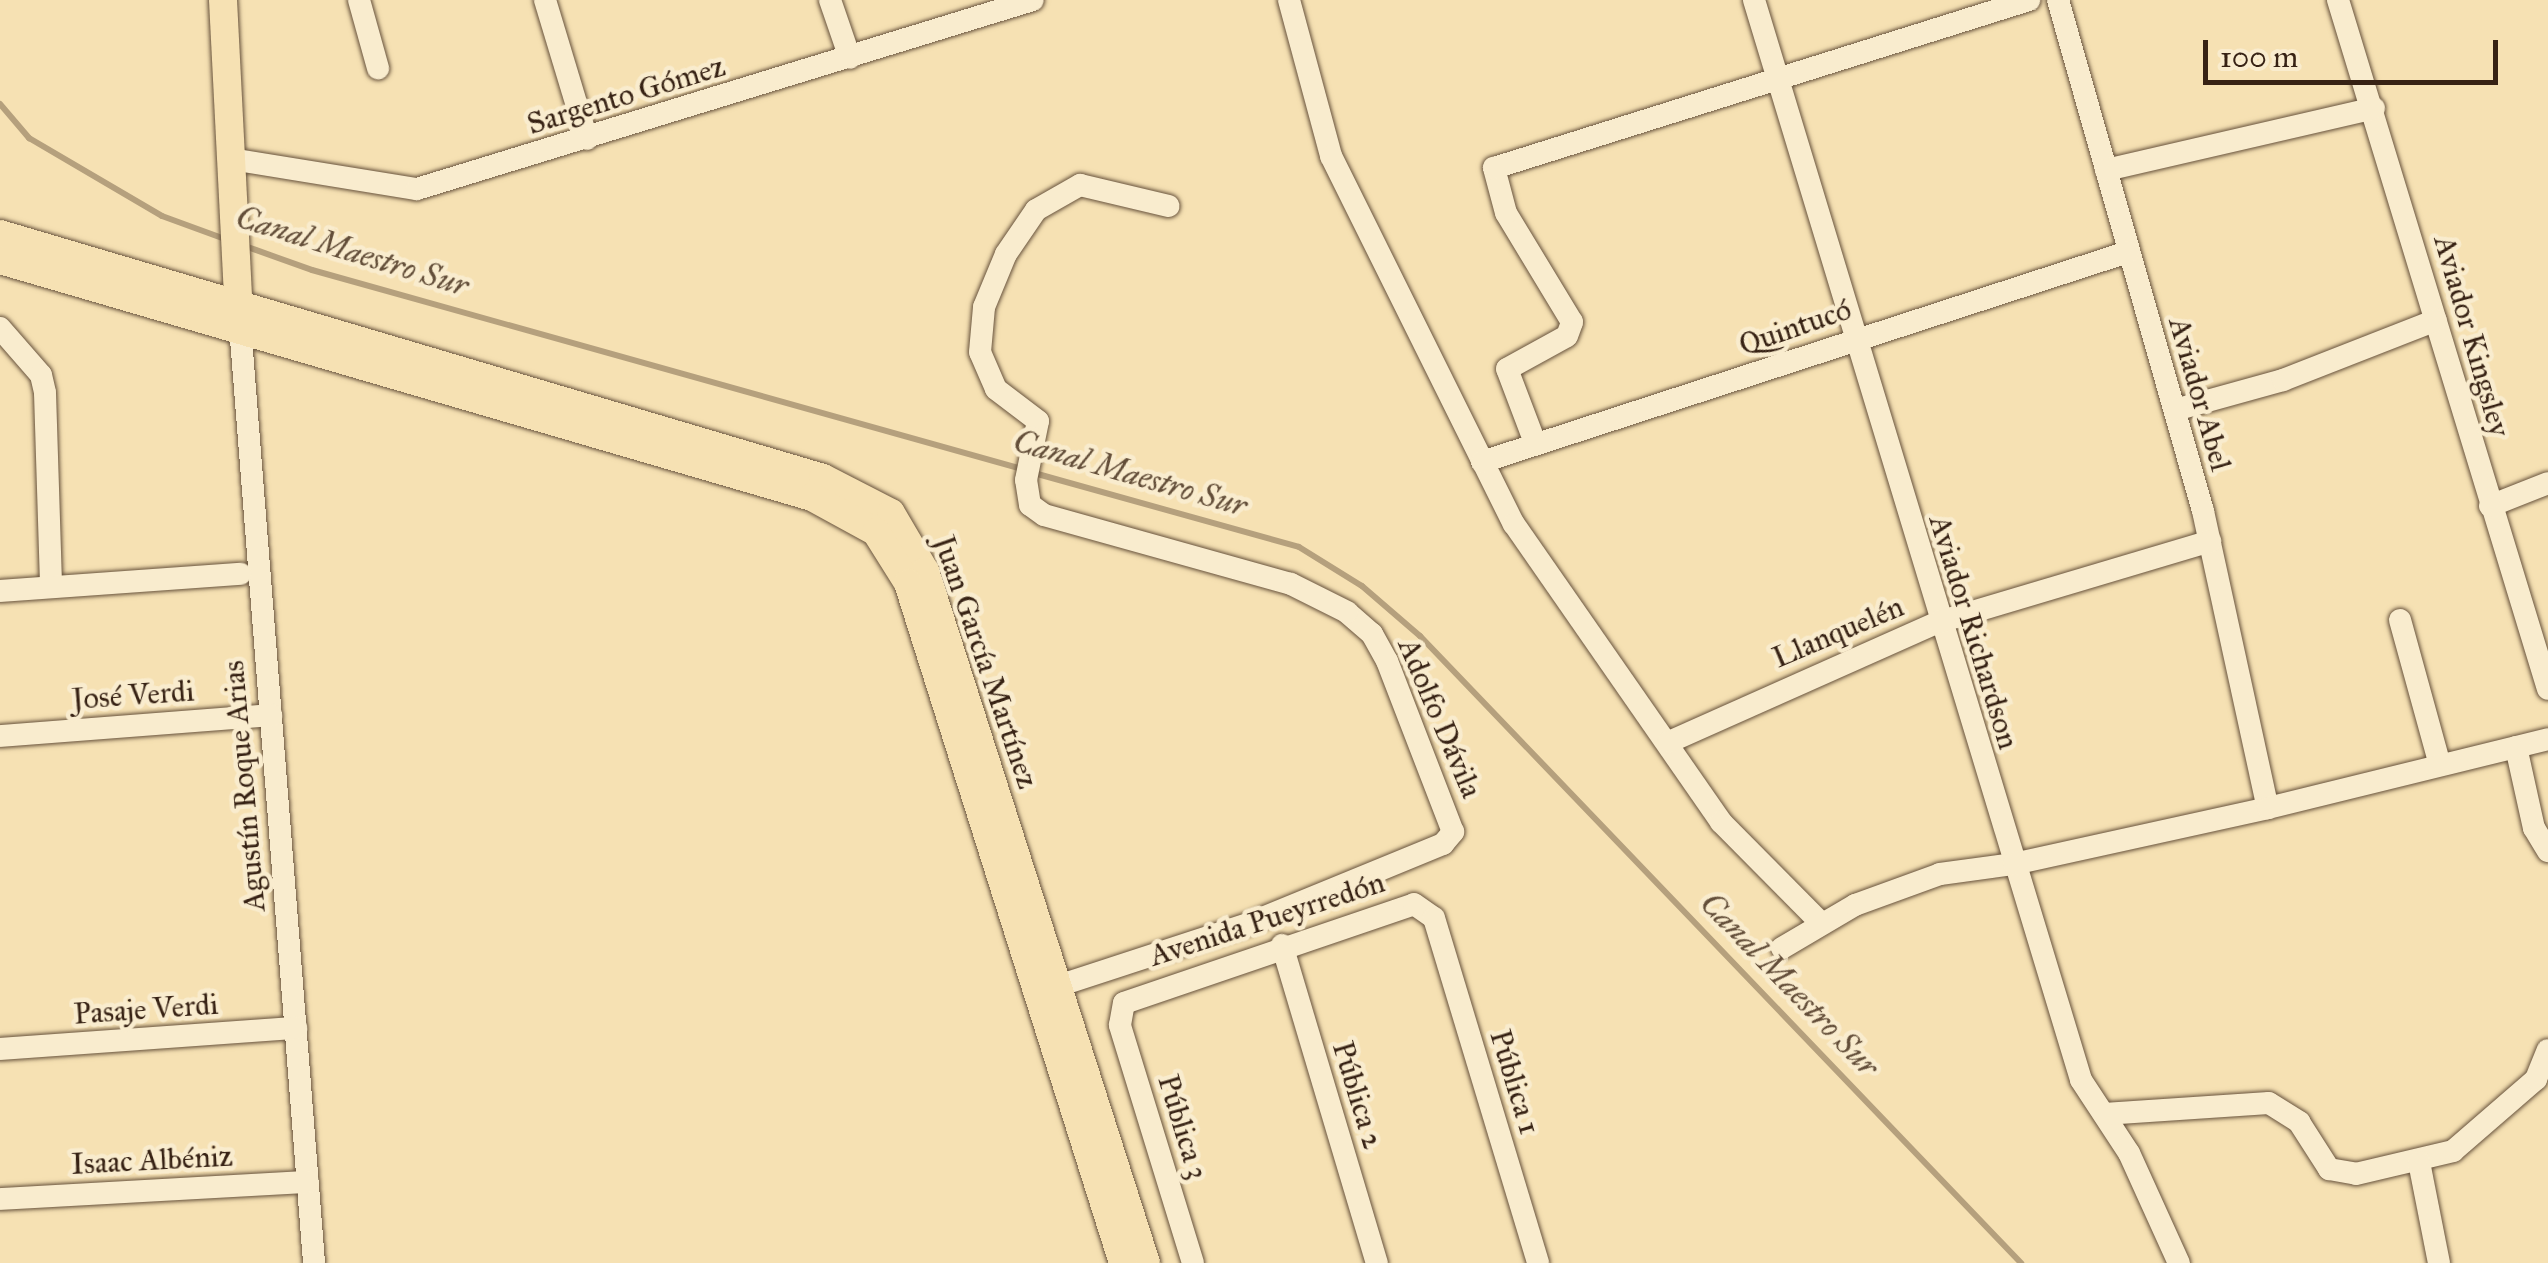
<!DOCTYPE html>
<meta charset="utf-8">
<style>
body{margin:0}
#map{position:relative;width:2548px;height:1263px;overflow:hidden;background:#f6e1b3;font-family:"IM FELL Great Primer",serif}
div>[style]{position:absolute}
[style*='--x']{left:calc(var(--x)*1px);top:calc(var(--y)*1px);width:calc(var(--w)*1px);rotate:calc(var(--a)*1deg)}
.stream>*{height:6px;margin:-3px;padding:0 3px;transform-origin:3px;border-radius:3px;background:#b5a07d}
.roads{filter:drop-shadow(0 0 2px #67523c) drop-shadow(0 0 2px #67523c)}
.minor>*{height:22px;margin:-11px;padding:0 11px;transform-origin:11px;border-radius:11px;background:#f9ecce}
.major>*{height:28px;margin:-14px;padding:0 14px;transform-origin:14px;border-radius:14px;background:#f6e1b3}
span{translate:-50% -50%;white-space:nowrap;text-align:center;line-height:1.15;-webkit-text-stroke:9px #f9ecce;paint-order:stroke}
.street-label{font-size:30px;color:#372214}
.water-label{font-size:32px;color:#634e39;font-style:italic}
.scale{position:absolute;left:2203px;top:40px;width:295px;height:45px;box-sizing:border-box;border:5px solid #372214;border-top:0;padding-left:12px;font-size:30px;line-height:35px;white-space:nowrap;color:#372214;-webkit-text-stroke:8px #f9ecce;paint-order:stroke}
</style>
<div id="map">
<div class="stream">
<i style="--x:0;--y:104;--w:45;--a:49.5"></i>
<i style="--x:29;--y:138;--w:154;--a:30.4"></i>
<i style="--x:162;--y:216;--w:67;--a:20.1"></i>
<i style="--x:242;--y:245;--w:74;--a:19.7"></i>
<i style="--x:312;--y:270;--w:737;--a:15.66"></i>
<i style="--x:1034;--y:473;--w:275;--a:15.6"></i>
<i style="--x:1299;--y:547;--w:74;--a:31.8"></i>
<i style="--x:1362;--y:586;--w:77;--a:40.8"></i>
<i style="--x:1420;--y:636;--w:869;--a:46.21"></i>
</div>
<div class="roads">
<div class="minor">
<i style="--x:359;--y:0;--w:71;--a:74.4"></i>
<i style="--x:545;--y:0;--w:145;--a:73.2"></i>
<i style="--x:830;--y:0;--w:61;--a:71"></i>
<i style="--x:1289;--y:0;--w:162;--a:74.9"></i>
<i style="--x:1331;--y:156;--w:411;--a:63.6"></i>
<i style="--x:1514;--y:524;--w:363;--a:55.2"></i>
<i style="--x:1721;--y:822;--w:142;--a:45.3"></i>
<i style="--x:1754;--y:0;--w:1128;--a:73.15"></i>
<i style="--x:2081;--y:1080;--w:87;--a:56.7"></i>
<i style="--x:2129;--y:1153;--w:121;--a:65.6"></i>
<i style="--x:2058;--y:0;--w:531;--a:74.16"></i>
<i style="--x:2203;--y:511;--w:304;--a:77.7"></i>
<i style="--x:2338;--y:0;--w:720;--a:73.05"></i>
<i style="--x:231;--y:159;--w:188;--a:9.2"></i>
<i style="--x:417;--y:189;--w:644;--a:-17.06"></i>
<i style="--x:2106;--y:170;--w:275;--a:-13"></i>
<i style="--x:240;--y:326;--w:940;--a:85.48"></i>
<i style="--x:0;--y:328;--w:62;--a:48.9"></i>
<i style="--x:41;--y:375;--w:18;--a:77"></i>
<i style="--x:45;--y:393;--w:194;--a:88.2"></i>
<i style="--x:2175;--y:410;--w:112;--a:-15.5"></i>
<i style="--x:2283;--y:380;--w:164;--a:-21.4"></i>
<i style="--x:1534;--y:440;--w:76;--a:-110.8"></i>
<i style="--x:1507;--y:369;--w:68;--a:-28.8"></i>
<i style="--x:1567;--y:336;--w:15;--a:-70"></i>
<i style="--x:1572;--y:322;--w:127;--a:-121.2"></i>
<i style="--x:1506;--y:213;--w:47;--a:-104.9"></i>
<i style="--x:1494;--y:168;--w:561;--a:-17.43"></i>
<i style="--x:1482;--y:462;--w:679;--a:-18.01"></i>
<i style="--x:2490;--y:506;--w:62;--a:-21.6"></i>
<i style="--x:0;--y:591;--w:241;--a:-4.1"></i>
<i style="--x:2400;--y:620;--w:150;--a:74.6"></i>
<i style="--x:0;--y:736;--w:272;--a:-4.4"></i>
<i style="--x:1669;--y:742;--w:295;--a:-24"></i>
<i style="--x:1939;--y:622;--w:283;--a:-16.6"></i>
<i style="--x:2516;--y:747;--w:83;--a:77.5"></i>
<i style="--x:2534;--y:828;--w:27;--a:59"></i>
<i style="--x:1282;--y:945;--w:332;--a:73.4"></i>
<i style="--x:1782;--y:948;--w:85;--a:-30.5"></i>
<i style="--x:1855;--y:905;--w:90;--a:-20"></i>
<i style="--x:1940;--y:874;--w:75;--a:-7.7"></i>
<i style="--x:2014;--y:864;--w:260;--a:-12.4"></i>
<i style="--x:2268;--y:808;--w:288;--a:-13.8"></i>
<i style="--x:1061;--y:985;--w:197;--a:-18.1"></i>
<i style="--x:1248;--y:924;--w:211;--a:-22.3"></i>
<i style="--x:1443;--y:844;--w:16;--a:-50"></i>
<i style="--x:1453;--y:832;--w:183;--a:-111.1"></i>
<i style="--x:1387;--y:661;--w:31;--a:-119"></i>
<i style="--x:1372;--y:634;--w:33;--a:-139"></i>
<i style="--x:1347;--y:612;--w:63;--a:-153.4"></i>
<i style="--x:1291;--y:584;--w:256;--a:-164.4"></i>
<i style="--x:1044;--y:515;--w:17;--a:-144"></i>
<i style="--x:1030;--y:505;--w:25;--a:-99"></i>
<i style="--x:1026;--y:480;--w:60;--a:-78.5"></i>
<i style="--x:1038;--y:421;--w:53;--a:-142.7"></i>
<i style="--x:996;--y:389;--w:40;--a:-113.4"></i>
<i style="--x:980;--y:352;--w:45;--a:-84.9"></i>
<i style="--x:984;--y:307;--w:57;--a:-67.5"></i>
<i style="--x:1006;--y:254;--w:53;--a:-55.7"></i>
<i style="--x:1036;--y:210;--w:51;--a:-29.6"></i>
<i style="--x:1080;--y:185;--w:91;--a:13.3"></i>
<i style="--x:0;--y:1049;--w:297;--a:-4.1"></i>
<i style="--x:2104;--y:1114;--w:165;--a:-3.8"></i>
<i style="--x:2269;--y:1103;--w:36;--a:32"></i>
<i style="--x:2299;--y:1122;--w:56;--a:57.4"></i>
<i style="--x:2329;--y:1169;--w:27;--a:10"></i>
<i style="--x:2356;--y:1174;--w:100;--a:-13.3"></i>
<i style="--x:2453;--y:1151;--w:110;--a:-40.9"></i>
<i style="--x:2536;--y:1079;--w:31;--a:-68"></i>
<i style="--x:2419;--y:1162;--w:103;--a:78.8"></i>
<i style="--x:0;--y:1199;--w:308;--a:-3.2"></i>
<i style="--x:1193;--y:1263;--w:249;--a:-107.1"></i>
<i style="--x:1120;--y:1025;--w:22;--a:-80"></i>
<i style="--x:1124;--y:1003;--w:306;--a:-18.8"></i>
<i style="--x:1414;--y:904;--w:24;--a:35"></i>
<i style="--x:1434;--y:918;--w:360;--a:73.2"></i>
</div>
<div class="major">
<i style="--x:223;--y:0;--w:320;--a:87.1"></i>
<i style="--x:0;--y:234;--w:858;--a:16.51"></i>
<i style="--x:823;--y:478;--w:76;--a:27.2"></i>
<i style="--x:891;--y:513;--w:67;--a:59.6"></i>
<i style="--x:925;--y:571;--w:726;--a:72.29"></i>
<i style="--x:0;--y:260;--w:846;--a:16.27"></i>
<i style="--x:812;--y:497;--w:73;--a:28.7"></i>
<i style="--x:876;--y:532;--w:60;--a:57.9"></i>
<i style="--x:908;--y:583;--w:713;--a:72.45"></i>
</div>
</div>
<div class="street-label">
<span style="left:626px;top:95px;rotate:-17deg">Sargento Gómez</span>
<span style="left:1795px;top:327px;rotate:-19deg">Quintucó</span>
<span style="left:2472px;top:336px;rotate:74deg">Aviador Kingsley</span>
<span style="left:2200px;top:394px;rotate:74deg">Aviador Abel</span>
<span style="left:1838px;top:632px;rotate:-23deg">Llanquelén</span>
<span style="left:1974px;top:632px;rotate:73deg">Aviador Richardson</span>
<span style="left:986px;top:662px;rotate:71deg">Juan García Martínez</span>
<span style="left:133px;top:695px;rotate:-4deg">José Verdi</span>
<span style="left:1440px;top:718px;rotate:67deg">Adolfo Dávila</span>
<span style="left:244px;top:786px;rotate:-95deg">Agustín Roque Arias</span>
<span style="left:1267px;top:919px;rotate:-18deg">Avenida Pueyrredón</span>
<span style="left:146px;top:1009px;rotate:-4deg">Pasaje Verdi</span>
<span style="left:1515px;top:1082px;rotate:73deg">Pública 1</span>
<span style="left:1358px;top:1095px;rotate:73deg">Pública 2</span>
<span style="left:1183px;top:1127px;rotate:73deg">Pública 3</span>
<span style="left:152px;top:1160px;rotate:-3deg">Isaac Albéniz</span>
</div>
<div class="water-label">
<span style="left:352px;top:252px;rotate:17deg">Canal Maestro Sur</span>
<span style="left:1130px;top:474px;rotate:16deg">Canal Maestro Sur</span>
<span style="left:1789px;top:985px;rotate:46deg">Canal Maestro Sur</span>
</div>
<div class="scale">100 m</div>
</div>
